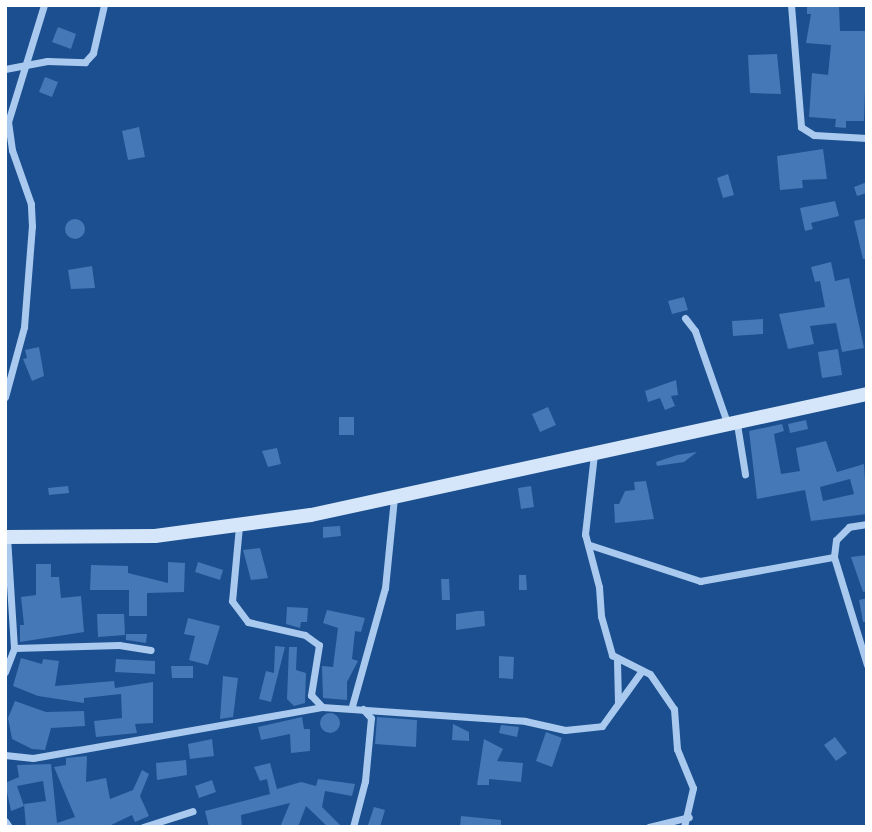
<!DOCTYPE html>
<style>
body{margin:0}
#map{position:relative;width:872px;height:832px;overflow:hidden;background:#1b4f8f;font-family:"Fira Sans Condensed",sans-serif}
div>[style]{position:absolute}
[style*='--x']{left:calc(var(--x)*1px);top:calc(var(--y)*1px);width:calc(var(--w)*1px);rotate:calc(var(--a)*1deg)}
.building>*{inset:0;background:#4478b7}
.round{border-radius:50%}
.minor>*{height:7px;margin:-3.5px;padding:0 3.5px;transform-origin:3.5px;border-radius:3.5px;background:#a9c9ee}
.secondary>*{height:14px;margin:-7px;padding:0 7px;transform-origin:7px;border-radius:7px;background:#d6e6fa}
span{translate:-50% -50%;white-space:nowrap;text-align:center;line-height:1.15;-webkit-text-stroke:7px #1b4f8f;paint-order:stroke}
.frame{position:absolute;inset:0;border:7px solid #fff;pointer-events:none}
</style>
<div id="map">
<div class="building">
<i style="clip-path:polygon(807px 5px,839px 5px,840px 31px,867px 31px,864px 121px,846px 121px,846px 128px,835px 127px,836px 119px,809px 117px,812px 73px,828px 75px,831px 45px,806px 43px,811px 14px,807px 14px)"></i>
<i style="clip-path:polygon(58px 27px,76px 34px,71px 49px,52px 42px)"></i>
<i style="clip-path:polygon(777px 54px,781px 94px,750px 93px,748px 55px)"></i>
<i style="clip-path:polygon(45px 77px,58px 82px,52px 97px,39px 92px)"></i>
<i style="clip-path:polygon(139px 127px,145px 157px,128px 160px,122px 131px)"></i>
<i style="clip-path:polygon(823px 149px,827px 179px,802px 180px,803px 188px,780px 190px,777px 156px)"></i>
<i style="clip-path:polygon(728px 174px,734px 195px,723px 198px,717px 178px)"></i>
<i style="clip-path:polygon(867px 182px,867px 193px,857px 196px,854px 187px)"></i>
<i style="clip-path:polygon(835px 201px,839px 216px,811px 223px,813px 229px,805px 231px,800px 208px)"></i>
<i style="clip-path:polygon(867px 218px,867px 259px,863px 259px,854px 221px)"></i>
<i class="round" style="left:65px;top:219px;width:20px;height:20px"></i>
<i style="clip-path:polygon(831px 262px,835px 281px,849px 278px,864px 348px,842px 352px,836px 323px,810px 326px,814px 344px,788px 349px,779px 314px,825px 307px,820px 281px,815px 282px,811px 267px)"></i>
<i style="clip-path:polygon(92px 266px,95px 288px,71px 289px,68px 270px)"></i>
<i style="clip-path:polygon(684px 297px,688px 310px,672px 314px,668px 301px)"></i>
<i style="clip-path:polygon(763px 319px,763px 334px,733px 336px,732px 321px)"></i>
<i style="clip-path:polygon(39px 347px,44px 376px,32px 381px,23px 359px,27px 358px,25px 350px)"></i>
<i style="clip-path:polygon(838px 349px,842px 375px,822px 378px,818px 352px)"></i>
<i style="clip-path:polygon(676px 380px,678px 395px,671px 396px,675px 406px,665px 410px,660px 398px,648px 402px,645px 391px)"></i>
<i style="clip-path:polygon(548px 407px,556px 425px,540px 432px,532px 414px)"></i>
<i style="clip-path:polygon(339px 417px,354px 417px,354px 435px,339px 435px)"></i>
<i style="clip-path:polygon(806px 420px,808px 429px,790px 433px,788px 424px)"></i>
<i style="clip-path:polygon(evenodd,782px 424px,784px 431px,774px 434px,781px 474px,800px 471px,796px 448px,826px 441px,837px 472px,864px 464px,867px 514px,811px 521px,805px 490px,757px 499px,749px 431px,782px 424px,850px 479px,854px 494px,823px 501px,820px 487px,850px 479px)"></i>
<i style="clip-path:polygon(277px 448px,281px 464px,268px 467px,262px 451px)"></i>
<i style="clip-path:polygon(697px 452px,684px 462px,657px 466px,656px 462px,677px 455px)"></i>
<i style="clip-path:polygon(646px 481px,654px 519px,615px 523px,614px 504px,619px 504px,625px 491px,635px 490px,634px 482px)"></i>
<i style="clip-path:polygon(68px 486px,69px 493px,49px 495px,48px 488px)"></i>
<i style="clip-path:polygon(531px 486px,534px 507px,521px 509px,518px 488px)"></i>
<i style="clip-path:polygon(340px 526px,341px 536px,323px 538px,323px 527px)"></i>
<i style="clip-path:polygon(260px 548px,268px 578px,251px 580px,243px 550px)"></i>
<i style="clip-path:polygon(867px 555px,867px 591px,863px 592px,851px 557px)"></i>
<i style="clip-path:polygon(168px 562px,185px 563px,184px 592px,147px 593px,147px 616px,129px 616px,129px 590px,90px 590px,91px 565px,128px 566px,128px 573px,168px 583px)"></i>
<i style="clip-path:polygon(198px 562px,223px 570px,220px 580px,195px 572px)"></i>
<i style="clip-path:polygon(36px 564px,51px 564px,51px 577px,59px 577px,61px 598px,81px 596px,84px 632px,20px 642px,20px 625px,24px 625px,21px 597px,36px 595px)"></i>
<i style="clip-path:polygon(519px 575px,526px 575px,527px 590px,519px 590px)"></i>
<i style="clip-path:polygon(441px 579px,449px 579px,450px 600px,442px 600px)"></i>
<i style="clip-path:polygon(867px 598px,867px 622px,863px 622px,859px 600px)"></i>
<i style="clip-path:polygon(287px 607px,308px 608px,307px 622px,301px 622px,300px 628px,286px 624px)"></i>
<i style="clip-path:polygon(327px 610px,365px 618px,361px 632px,355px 631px,352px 659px,358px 661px,347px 682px,347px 700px,323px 698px,322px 666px,333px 667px,338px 628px,323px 623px)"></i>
<i style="clip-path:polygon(477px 611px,484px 611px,485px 626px,456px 630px,456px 614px)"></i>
<i style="clip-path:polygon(97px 614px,124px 614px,125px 635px,98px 637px)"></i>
<i style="clip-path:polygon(188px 618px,220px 626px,208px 665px,189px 660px,195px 636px,184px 634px)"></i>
<i style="clip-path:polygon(126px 634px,147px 634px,146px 643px,126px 640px)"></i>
<i style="clip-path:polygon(275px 646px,285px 647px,271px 702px,259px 699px,266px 671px,274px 673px)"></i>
<i style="clip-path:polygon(289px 647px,297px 647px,296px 670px,306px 673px,305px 703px,294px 706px,287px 699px)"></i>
<i style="clip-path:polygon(499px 656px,514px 657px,513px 679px,499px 678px)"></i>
<i style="clip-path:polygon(21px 658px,42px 664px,43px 659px,59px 661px,55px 686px,114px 681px,115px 688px,153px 682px,153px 723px,135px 724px,137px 733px,96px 737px,94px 721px,122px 718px,121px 694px,84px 698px,84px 703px,38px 696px,13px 686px)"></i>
<i style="clip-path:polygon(116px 659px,155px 661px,155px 674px,115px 672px)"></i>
<i style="clip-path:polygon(171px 666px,193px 666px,193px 678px,172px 678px)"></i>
<i style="clip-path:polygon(223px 676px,238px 678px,233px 717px,220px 719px)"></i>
<i style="clip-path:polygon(15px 701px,46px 712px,84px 711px,85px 726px,51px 728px,45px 750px,32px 749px,12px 739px,8px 718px)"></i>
<i class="round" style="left:320px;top:713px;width:20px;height:20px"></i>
<i style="clip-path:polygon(302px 717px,304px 729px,310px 729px,310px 751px,291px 753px,290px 734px,261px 740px,258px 727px)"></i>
<i style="clip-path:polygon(377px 717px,417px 720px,416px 747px,375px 744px)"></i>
<i style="clip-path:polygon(453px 724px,469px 732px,469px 741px,452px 740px)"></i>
<i style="clip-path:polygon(501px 725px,519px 727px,517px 737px,499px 733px)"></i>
<i style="clip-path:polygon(546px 732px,562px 738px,552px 767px,536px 761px)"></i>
<i style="clip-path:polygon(835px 737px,847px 753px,836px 761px,824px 745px)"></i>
<i style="clip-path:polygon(212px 739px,214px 756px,190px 759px,188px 744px)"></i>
<i style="clip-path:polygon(484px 739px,503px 749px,497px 761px,523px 763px,521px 782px,489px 779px,489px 785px,477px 785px)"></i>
<i style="clip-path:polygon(87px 756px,86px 782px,106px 778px,110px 799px,133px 790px,142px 770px,149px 774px,140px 796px,149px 816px,135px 822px,132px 815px,107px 827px,26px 827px,24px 804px,46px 801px,43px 781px,17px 786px,24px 806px,11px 811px,5px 783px,19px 777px,17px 765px,51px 764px,57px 823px,75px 817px,54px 767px,66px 765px,66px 758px)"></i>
<i style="clip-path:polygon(186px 760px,187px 775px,157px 780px,156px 763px)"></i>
<i style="clip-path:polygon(270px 763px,277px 789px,301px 782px,316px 786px,318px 779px,355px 784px,352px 796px,325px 791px,322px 807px,342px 827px,328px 827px,306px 806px,298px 827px,280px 827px,290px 803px,241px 815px,242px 827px,209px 827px,205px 811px,270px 794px,267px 779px,260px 781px,254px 767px)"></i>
<i style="clip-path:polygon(212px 780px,216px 792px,199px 798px,195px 786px)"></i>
<i style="clip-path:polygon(374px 807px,385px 810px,380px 827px,368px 825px)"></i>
<i style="clip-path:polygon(461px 816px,501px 820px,501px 827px,460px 827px)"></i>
</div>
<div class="minor">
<i style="--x:791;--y:5;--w:122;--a:85.3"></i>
<i style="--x:801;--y:127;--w:15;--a:32"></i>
<i style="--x:814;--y:135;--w:53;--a:3.2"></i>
<i style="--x:5;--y:69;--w:43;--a:-10.8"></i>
<i style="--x:47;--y:61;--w:38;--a:2"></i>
<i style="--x:85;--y:62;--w:12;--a:-48"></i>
<i style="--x:93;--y:53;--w:49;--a:-77.1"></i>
<i style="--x:685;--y:318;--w:16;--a:52"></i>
<i style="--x:695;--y:331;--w:100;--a:70.7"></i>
<i style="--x:5;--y:397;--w:73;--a:-74.8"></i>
<i style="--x:24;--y:327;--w:101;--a:-85.5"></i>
<i style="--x:32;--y:226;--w:22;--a:-93"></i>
<i style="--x:31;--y:204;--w:57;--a:-109.4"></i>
<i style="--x:12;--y:150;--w:28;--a:-98"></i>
<i style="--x:8;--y:122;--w:122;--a:-72.9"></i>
<i style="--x:737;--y:424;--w:51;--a:80.9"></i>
<i style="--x:594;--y:454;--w:81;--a:96.4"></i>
<i style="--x:585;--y:534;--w:55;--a:75.2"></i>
<i style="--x:599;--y:587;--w:29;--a:86"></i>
<i style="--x:601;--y:616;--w:41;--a:74.2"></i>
<i style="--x:612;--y:655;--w:42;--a:26.6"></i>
<i style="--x:650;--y:674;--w:42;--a:55.6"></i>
<i style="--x:674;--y:709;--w:40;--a:85.7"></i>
<i style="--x:677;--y:749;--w:42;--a:67.7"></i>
<i style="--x:693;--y:788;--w:40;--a:103"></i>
<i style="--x:867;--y:524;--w:18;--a:171"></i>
<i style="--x:849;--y:527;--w:18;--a:135"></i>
<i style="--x:836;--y:540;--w:17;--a:97"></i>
<i style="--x:834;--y:557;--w:113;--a:73"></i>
<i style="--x:239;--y:526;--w:75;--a:95.3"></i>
<i style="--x:232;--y:601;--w:26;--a:53"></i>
<i style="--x:248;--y:622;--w:58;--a:12.8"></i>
<i style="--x:305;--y:635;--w:17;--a:36"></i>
<i style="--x:319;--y:645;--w:51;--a:99.1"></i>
<i style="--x:311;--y:695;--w:16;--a:47"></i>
<i style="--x:322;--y:707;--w:203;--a:3.9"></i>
<i style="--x:525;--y:721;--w:41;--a:12.7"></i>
<i style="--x:565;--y:730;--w:37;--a:-6"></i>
<i style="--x:602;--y:726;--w:67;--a:-54.2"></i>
<i style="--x:590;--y:545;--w:116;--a:18.1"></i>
<i style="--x:700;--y:581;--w:136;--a:-10.2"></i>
<i style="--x:14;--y:648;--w:105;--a:-1.6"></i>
<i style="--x:119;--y:645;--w:32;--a:9"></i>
<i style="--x:617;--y:661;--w:42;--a:88.6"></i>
<i style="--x:5;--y:672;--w:26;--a:-69"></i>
<i style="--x:14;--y:648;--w:111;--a:-93.6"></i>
<i style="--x:352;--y:706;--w:123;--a:-74.4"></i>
<i style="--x:385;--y:588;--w:90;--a:-84.3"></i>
<i style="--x:5;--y:755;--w:28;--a:6"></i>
<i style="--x:33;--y:758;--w:293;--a:-10"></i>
<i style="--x:5;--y:821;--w:7;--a:56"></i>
<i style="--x:143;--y:827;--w:52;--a:-17.7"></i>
<i style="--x:353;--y:827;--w:48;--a:-75.4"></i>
<i style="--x:365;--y:781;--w:63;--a:-84.6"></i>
<i style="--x:371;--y:718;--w:12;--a:-132"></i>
<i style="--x:649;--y:827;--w:41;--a:-14"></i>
</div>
<div class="secondary">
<i style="--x:5;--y:537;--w:150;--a:-0.4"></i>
<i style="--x:155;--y:536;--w:157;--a:-7.7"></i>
<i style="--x:311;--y:515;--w:569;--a:-12.28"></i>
</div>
<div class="frame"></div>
</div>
